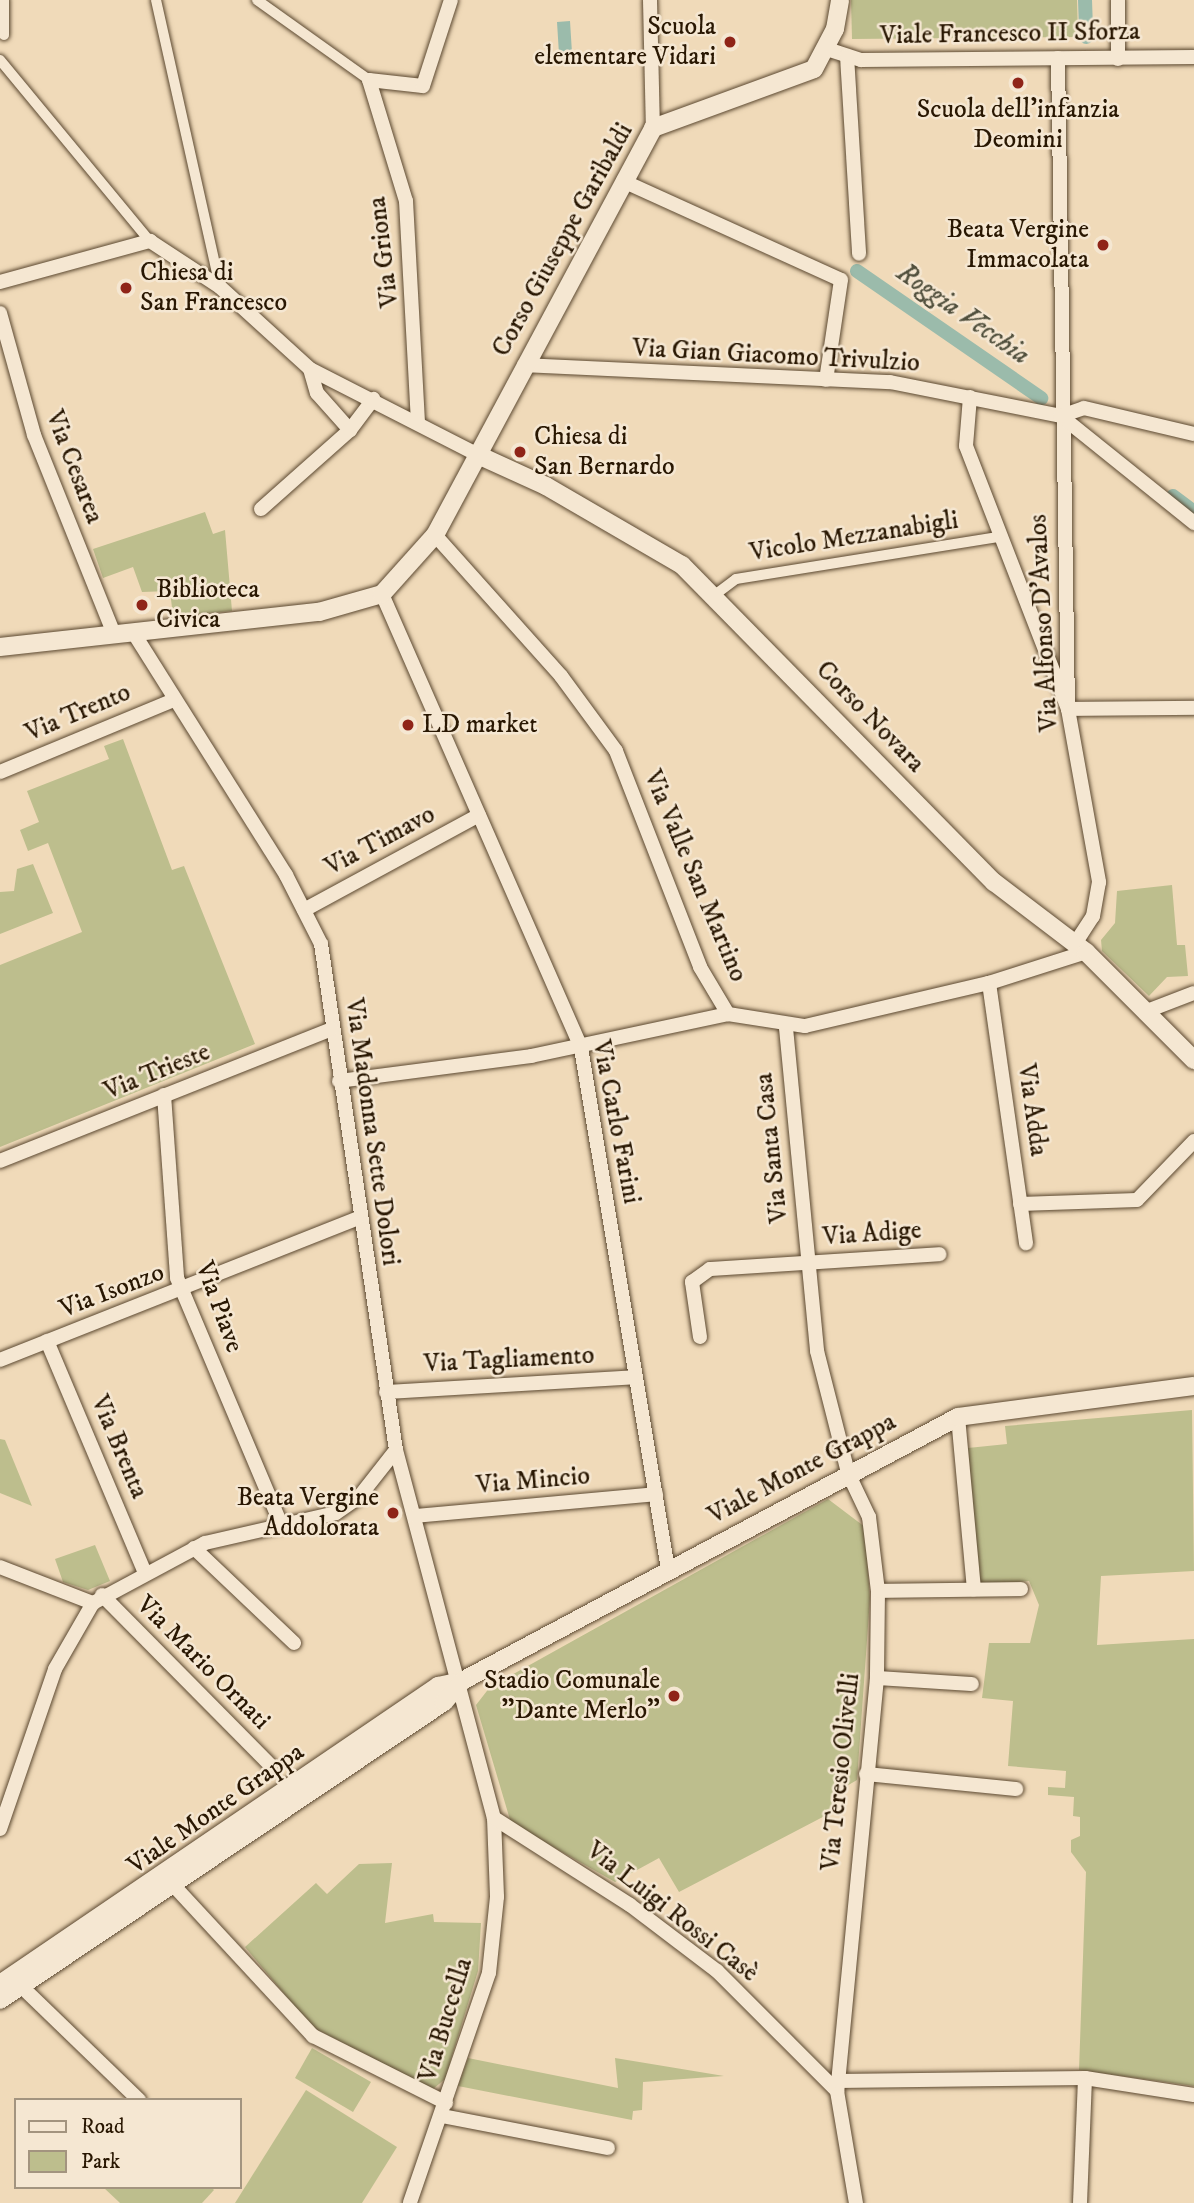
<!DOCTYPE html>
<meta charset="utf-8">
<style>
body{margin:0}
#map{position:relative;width:1194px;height:2203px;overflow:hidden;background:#f0dab9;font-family:"IM FELL DW Pica",serif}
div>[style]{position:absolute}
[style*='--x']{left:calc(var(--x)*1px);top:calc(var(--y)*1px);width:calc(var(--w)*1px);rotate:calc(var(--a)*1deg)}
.green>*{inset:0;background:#bdbe8d}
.water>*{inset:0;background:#9bbbab}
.canal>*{height:14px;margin:-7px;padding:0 7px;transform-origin:7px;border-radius:7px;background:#9bbbab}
.roads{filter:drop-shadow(0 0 2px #5b4830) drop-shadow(0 0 2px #5b4830)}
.pedestrian>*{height:10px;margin:-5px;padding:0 5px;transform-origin:5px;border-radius:5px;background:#f5e7d2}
.minor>*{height:14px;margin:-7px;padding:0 7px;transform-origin:7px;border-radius:7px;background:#f5e7d2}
.tertiary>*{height:18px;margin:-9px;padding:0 9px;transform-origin:9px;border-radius:9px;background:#f5e7d2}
.dots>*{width:19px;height:19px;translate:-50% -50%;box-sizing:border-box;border:4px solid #f5e7d2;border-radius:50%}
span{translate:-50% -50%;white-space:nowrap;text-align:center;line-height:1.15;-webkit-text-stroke:5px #f5e7d2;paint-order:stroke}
.poi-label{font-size:26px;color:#291702}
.right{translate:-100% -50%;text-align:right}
.left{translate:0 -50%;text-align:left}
.street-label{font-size:26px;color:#291702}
.water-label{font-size:28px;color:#51503d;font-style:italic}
.legend{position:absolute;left:14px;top:2098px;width:228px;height:91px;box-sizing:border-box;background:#f5e7d2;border:2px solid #a3947f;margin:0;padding:9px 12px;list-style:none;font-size:21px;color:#291702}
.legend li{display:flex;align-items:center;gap:14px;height:35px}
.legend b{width:35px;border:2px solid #a3947f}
</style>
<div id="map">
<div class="green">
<i style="clip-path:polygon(851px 0,1077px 0,1078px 37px,852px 39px)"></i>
<i style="clip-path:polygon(205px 512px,213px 534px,225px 530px,232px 611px,173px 616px,170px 591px,142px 592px,133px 567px,103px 578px,93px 549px)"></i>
<i style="clip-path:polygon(123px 739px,172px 870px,184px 866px,255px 1044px,0 1147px,0 965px,82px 932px,48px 843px,28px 851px,20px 830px,39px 822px,27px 791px,109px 759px,104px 746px)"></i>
<i style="clip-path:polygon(33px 864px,53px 913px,0 934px,0 892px,14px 891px,17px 869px)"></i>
<i style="clip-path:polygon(1172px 885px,1177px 945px,1185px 945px,1188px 976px,1167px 977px,1149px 996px,1102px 951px,1101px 940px,1115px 923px,1117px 891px)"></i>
<i style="clip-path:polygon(1192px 1410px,1194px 1571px,1101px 1576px,1097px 1645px,1194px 1639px,1194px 2086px,1079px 2070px,1086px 1872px,1071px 1852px,1071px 1840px,1080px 1836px,1080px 1817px,1073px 1816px,1074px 1797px,1048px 1795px,1048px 1787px,1065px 1788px,1066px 1771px,1008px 1766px,1013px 1701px,982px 1698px,989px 1643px,1030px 1643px,1039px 1605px,1029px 1581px,979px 1585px,968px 1448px,1007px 1444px,1005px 1426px)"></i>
<i style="clip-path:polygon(0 1439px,5px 1440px,32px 1506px,0 1493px)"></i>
<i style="clip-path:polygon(828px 1499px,865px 1527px,870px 1598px,857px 1780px,833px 1794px,840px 1808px,679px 1892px,659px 1858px,615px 1882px,511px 1823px,476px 1705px,490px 1687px)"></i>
<i style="clip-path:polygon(95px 1545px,110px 1581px,88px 1590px,63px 1582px,55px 1559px)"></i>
<i style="clip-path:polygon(392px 1863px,385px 1923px,433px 1914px,434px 1922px,481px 1923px,478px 1971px,445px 2079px,433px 2089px,312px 2027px,245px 1947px,316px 1883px,327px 1894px,359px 1864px)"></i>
<i style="clip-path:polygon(312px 2048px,371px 2082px,353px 2112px,295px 2078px)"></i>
<i style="clip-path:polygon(468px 2058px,618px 2088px,615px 2058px,724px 2076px,643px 2082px,642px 2110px,633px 2111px,632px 2120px,458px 2086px)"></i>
<i style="clip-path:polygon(306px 2090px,397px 2147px,362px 2203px,235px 2203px)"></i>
<i style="clip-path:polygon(103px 2187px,211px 2187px,214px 2190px,202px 2203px,120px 2203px)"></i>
</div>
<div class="water">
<i style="clip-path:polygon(570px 21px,572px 53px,559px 54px,557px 22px)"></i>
</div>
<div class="canal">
<i style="--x:1085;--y:0;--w:37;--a:88"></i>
<i style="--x:857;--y:271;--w:224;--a:34.6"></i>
<i style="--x:1173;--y:496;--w:26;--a:37"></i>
</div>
<div class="roads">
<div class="pedestrian">
<i style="--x:4;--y:0;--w:35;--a:90"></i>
<i style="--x:156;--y:0;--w:294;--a:77.4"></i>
<i style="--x:257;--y:0;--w:138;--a:35.5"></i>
<i style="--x:0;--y:60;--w:235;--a:50.4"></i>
<i style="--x:716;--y:594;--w:25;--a:-37"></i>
<i style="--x:736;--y:579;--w:270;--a:-9.1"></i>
</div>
<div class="minor">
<i style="--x:650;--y:0;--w:128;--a:88.7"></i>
<i style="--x:1118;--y:0;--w:59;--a:90"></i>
<i style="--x:827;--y:49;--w:36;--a:18"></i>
<i style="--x:861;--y:60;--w:333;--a:-0.5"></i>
<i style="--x:847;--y:56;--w:198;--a:86.5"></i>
<i style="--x:1058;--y:58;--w:651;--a:89.12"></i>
<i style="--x:1068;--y:709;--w:176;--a:79.8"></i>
<i style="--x:1099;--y:882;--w:35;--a:100"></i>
<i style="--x:1093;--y:916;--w:33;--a:123"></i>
<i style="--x:369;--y:80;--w:127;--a:73"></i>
<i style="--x:406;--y:201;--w:222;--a:86.9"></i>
<i style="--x:369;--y:80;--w:54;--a:6.3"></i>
<i style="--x:423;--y:86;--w:90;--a:-72"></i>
<i style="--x:623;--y:181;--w:239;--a:24.4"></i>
<i style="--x:841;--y:280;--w:101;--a:98.5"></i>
<i style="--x:0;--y:282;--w:156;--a:-15.3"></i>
<i style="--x:150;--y:241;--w:84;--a:33.3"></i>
<i style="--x:220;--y:287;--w:122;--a:42.3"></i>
<i style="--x:310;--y:369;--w:189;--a:27.1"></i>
<i style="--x:0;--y:313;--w:127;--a:74.4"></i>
<i style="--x:34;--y:435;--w:214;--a:68.1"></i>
<i style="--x:524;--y:365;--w:366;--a:2.7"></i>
<i style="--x:890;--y:382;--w:174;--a:11.2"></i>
<i style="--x:1061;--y:416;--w:171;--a:38.8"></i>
<i style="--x:310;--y:369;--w:25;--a:74"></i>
<i style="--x:317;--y:393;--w:50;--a:48.3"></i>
<i style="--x:970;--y:397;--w:49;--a:94.7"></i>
<i style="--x:966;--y:446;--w:282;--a:68.8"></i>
<i style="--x:1068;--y:709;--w:126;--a:-0.5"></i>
<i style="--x:1061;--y:416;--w:24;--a:-19"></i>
<i style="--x:1084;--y:408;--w:113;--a:13.3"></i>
<i style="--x:261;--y:509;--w:119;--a:-41.6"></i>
<i style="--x:350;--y:430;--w:39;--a:-53"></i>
<i style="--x:435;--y:535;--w:189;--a:48.2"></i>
<i style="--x:561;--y:676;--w:93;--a:53.7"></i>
<i style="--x:616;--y:751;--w:232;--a:68.7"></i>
<i style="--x:700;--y:967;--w:55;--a:59.2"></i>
<i style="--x:382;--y:594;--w:496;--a:66.3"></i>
<i style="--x:581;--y:1048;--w:528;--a:80.52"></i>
<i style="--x:133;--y:632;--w:287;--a:57.8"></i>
<i style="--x:286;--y:875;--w:77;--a:63.1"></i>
<i style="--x:321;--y:944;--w:512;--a:81.57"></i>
<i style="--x:396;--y:1450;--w:381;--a:75.1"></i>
<i style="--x:494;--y:1818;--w:79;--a:87.8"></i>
<i style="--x:497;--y:1897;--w:76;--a:96"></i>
<i style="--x:489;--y:1973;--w:243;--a:109"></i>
<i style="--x:0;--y:772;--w:188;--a:-22.5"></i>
<i style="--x:304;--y:910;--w:199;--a:-28.5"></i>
<i style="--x:989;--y:983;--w:263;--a:81.9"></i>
<i style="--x:1147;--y:1011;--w:50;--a:-21"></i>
<i style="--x:786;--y:1028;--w:324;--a:84.5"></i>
<i style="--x:817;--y:1351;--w:126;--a:75.7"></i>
<i style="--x:848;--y:1473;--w:49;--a:64.5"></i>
<i style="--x:869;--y:1517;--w:75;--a:83.1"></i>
<i style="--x:878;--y:1591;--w:87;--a:90.7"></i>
<i style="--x:877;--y:1678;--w:415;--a:95.5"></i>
<i style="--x:837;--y:2091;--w:114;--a:80.4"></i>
<i style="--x:339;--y:1081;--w:194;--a:-7.4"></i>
<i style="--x:531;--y:1056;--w:201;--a:-12"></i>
<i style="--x:728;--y:1014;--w:78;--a:8.9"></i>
<i style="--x:805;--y:1026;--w:189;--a:-13.2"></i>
<i style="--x:989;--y:983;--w:102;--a:-17.7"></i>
<i style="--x:164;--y:1095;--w:183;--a:85.9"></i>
<i style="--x:177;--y:1278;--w:265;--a:67.1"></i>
<i style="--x:0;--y:1161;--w:357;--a:-21.7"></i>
<i style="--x:1020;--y:1204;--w:117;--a:-2"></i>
<i style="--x:1137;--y:1200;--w:82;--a:-46"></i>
<i style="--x:700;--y:1337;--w:56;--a:-98.3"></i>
<i style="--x:692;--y:1282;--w:22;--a:-36"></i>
<i style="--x:710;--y:1269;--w:230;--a:-3.7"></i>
<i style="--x:47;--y:1341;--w:252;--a:67.1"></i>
<i style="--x:0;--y:1360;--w:384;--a:-21.6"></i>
<i style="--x:386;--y:1392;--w:250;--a:-3.4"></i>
<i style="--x:958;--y:1417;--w:173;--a:84.7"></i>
<i style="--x:415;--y:1516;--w:242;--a:-5.2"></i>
<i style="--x:194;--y:1548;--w:138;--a:43.5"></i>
<i style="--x:0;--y:1567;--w:100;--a:21.2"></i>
<i style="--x:878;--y:1591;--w:143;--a:-0.8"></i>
<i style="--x:102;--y:1595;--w:239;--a:45.3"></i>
<i style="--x:877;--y:1678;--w:95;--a:3.6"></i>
<i style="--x:866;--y:1774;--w:151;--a:5.7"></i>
<i style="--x:494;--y:1818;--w:161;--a:32.6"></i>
<i style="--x:630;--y:1905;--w:109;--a:37.2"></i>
<i style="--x:717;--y:1971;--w:170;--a:45"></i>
<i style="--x:0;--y:1829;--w:169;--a:-71"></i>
<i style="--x:55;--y:1669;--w:76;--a:-60.1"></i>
<i style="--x:93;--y:1603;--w:127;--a:-28.2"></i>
<i style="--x:205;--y:1543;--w:134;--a:-12.9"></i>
<i style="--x:336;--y:1513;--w:28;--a:-35"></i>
<i style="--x:359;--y:1497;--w:60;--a:-51.8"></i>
<i style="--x:174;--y:1886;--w:205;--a:47.2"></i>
<i style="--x:313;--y:2036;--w:149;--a:26.7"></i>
<i style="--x:22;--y:1987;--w:163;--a:44"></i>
<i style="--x:837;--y:2081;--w:248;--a:-0.7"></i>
<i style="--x:1085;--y:2078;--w:110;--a:8.9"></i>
<i style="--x:442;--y:2116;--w:169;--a:10.9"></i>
<i style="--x:1080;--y:2203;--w:125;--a:-87.7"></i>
</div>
<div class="tertiary">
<i style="--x:478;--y:455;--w:75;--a:24.5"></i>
<i style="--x:546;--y:486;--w:157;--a:30.2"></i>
<i style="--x:682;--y:565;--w:445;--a:45.5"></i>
<i style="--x:994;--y:882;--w:116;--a:37.3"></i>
<i style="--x:1086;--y:952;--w:153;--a:45"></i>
<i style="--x:0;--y:647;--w:321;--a:-6.3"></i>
<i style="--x:319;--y:612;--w:66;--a:-15.9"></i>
<i style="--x:382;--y:594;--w:79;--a:-48.1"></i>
<i style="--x:435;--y:535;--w:462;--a:-61.8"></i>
<i style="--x:653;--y:128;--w:171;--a:-20.1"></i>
<i style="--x:814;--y:69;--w:45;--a:-62.3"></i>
<i style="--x:835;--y:29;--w:29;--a:-80"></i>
<i style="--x:0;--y:1984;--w:530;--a:-34.23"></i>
<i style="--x:438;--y:1686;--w:25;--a:-12"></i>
<i style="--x:462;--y:1681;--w:562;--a:-28.02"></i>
<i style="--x:958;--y:1417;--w:238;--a:-7.5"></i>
<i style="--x:0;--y:2000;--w:535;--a:-33.87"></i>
<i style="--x:444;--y:1702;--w:28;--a:-49"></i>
</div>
</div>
<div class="dots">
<i style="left:730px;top:42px;background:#8f2418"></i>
<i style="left:1018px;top:83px;background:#8f2418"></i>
<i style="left:1103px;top:245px;background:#8f2418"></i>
<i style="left:126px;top:288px;background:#8f2418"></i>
<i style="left:520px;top:452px;background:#8f2418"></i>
<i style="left:142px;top:605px;background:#8f2418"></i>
<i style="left:408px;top:725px;background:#8f2418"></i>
<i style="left:393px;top:1513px;background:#8f2418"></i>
<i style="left:674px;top:1696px;background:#8f2418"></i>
</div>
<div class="poi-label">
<span class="right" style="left:716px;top:42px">Scuola<br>elementare Vidari</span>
<span style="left:1018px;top:125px">Scuola dell'infanzia<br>Deomini</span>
<span class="right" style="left:1089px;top:245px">Beata Vergine<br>Immacolata</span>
<span class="left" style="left:140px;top:288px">Chiesa di<br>San Francesco</span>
<span class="left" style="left:534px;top:452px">Chiesa di<br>San Bernardo</span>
<span class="left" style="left:156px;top:605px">Biblioteca<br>Civica</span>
<span class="left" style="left:422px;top:725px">LD market</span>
<span class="right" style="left:379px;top:1513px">Beata Vergine<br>Addolorata</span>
<span class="right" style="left:660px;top:1696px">Stadio Comunale<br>"Dante Merlo"</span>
</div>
<div class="street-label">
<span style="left:1010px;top:34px;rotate:-1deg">Viale Francesco II Sforza</span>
<span style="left:563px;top:240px;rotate:-61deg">Corso Giuseppe Garibaldi</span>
<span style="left:384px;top:252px;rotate:-97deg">Via Griona</span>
<span style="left:776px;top:356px;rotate:3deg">Via Gian Giacomo Trivulzio</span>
<span style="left:74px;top:467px;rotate:69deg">Via Cesarea</span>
<span style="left:854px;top:537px;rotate:-9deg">Vicolo Mezzanabigli</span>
<span style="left:1044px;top:623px;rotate:-93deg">Via Alfonso D'Avalos</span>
<span style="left:78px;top:713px;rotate:-23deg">Via Trento</span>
<span style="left:870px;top:717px;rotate:46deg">Corso Novara</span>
<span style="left:380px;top:841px;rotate:-28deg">Via Timavo</span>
<span style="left:695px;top:876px;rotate:67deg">Via Valle San Martino</span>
<span style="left:157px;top:1072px;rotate:-22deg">Via Trieste</span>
<span style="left:1032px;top:1110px;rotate:82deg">Via Adda</span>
<span style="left:616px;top:1122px;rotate:79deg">Via Carlo Farini</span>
<span style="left:372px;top:1132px;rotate:82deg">Via Madonna Sette Dolori</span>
<span style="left:772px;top:1148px;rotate:-96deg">Via Santa Casa</span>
<span style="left:872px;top:1234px;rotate:-4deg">Via Adige</span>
<span style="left:112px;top:1291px;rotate:-21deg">Via Isonzo</span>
<span style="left:219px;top:1307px;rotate:70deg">Via Piave</span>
<span style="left:509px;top:1360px;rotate:-3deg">Via Tagliamento</span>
<span style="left:119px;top:1447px;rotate:67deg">Via Brenta</span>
<span style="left:802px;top:1469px;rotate:-28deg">Viale Monte Grappa</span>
<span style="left:533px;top:1481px;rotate:-5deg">Via Mincio</span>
<span style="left:203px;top:1663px;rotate:45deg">Via Mario Ornati</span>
<span style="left:841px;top:1772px;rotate:-84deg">Via Teresio Olivelli</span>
<span style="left:216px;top:1809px;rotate:-35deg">Viale Monte Grappa</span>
<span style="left:672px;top:1912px;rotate:38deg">Via Luigi Rossi Casè</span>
<span style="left:446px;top:2020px;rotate:-73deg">Via Buccella</span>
</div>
<div class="water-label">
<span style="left:963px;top:314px;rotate:35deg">Roggia Vecchia</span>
</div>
<ul class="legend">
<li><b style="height:9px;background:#f5e7d2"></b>Road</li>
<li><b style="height:19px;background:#bdbe8d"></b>Park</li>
</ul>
</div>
